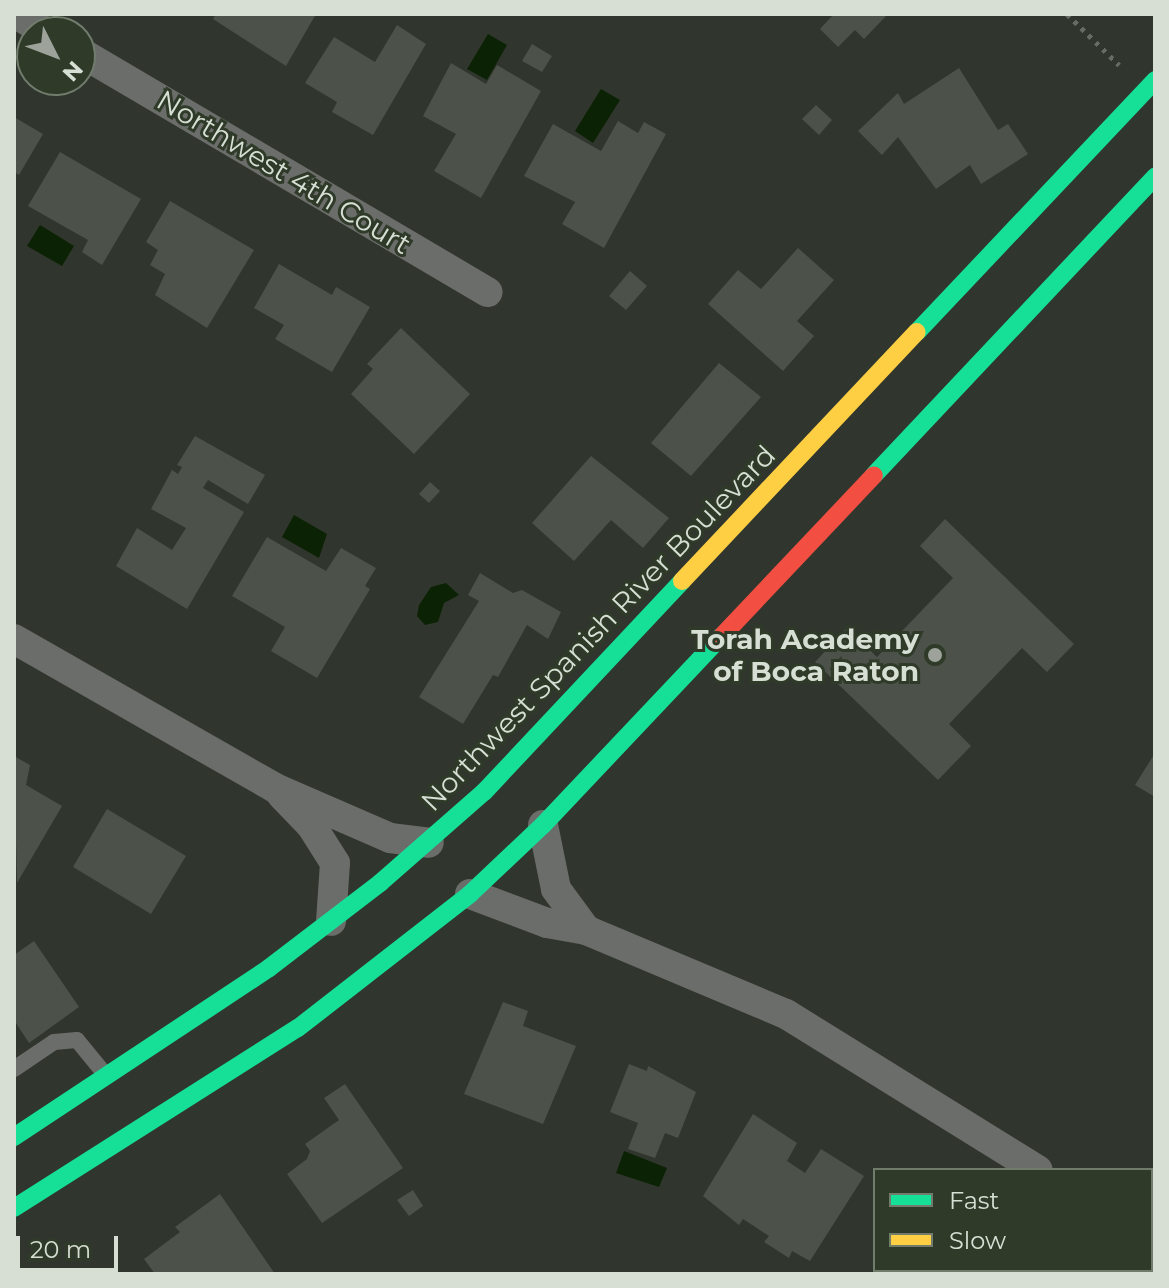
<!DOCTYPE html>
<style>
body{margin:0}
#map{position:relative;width:1169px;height:1288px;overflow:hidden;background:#30362d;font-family:Montserrat,sans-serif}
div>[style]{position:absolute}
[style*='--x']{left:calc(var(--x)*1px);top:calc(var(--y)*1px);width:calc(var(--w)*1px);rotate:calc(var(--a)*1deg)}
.green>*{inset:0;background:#4a633d}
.water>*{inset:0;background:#0c2204}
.building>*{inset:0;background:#4c5149}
.path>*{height:5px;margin-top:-2.5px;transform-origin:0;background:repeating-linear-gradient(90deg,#676b65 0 4px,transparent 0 10px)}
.lane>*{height:16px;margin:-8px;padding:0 8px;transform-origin:8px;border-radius:8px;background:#6b6d6a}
.street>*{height:30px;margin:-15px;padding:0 15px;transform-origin:15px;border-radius:15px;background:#6b6d6a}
.fast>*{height:18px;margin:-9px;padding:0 9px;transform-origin:9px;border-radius:9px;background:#16e098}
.slow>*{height:18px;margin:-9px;padding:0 9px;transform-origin:9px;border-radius:9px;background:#ffcf43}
.jam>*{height:18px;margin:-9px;padding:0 9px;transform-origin:9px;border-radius:9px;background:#f24e42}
.dots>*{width:22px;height:22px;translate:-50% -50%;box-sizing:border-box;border:4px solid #2f3a29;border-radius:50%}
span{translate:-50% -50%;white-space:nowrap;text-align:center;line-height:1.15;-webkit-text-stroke:6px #2f3a29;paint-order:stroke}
.street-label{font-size:28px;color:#d7ded4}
.poi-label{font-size:28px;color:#d7ded4;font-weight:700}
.right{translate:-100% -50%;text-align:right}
.frame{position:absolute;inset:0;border:16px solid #d7ded4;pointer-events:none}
.legend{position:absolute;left:873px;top:1168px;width:280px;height:104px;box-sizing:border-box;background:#2f3a29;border:2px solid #727c6d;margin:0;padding:10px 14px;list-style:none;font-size:24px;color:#d7ded4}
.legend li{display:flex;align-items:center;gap:16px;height:40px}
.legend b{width:40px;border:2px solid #727c6d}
.north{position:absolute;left:16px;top:16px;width:80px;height:80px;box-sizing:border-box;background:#2f3a29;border:2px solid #727c6d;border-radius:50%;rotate:132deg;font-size:22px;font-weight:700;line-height:32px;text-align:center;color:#d7ded4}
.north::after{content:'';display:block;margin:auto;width:28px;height:36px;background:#9da39a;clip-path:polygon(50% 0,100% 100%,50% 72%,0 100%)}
.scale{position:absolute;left:16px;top:1236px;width:102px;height:36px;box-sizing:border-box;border:4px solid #d7ded4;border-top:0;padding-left:10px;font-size:24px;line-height:28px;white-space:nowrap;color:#d7ded4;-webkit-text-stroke:6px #2f3a29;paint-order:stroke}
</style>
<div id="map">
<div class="green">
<i style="clip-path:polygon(1151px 1257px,1155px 1274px,1001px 1274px,1151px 1270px)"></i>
</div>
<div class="water">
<i style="clip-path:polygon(488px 34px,507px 45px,487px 80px,467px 69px)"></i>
<i style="clip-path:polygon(601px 89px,620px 100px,593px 143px,575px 131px)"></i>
<i style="clip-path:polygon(40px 225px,74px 246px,62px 266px,27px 246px)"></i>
<i style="clip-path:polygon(294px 515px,327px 534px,319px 558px,282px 537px)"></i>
<i style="clip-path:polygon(446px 583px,459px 595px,444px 603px,438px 622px,425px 625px,417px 616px,419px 605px,431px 587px)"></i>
<i style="clip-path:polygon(624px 1151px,667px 1168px,659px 1187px,616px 1173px)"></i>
</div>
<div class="building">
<i style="clip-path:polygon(216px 14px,316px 14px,286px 66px,213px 19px)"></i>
<i style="clip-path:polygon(834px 14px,888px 14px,864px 39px,855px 30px,838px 47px,820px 29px)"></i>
<i style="clip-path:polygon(397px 25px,426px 44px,373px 135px,332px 112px,337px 102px,305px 83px,334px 37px,375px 62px)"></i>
<i style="clip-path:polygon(532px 44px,552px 56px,542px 72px,522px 61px)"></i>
<i style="clip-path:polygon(451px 63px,486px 84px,497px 65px,541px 91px,481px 198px,434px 171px,456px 134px,423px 116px)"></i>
<i style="clip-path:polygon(959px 68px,998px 130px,1008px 124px,1028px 154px,981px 184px,970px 165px,936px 189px,898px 137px,882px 155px,858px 131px,898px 93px,904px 104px)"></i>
<i style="clip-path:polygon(816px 105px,832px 120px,819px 135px,802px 119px)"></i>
<i style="clip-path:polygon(14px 117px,43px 134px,19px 175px,14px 172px)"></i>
<i style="clip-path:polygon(618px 121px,638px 133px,644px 122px,666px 134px,604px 248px,562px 224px,575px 202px,524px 176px,553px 124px,601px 151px)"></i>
<i style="clip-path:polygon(60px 152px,141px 199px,102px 265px,82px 252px,88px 240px,28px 206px)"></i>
<i style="clip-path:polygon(170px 201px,254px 250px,207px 328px,155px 295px,165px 274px,150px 265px,158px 250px,146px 242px)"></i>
<i style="clip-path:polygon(798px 248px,834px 280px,797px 321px,814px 336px,783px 371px,708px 304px,738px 270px,761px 289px)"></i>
<i style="clip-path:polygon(279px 264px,332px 295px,336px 287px,370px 307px,332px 372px,275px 339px,284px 325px,254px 308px)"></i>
<i style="clip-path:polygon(630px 271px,647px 286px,626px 310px,609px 296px)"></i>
<i style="clip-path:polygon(401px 328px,470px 394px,414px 454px,351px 394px,373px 369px,367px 364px)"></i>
<i style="clip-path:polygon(719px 363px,761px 397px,691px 476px,651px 443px)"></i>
<i style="clip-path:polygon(195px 436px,265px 475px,248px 504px,208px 480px,203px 488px,244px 512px,187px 609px,116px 566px,137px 528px,172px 550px,186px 528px,151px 509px,172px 470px,178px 474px,182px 467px,177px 465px)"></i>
<i style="clip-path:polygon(591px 456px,669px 518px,643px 548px,611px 520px,574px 561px,532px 523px)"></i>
<i style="clip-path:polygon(430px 482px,440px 491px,429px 503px,419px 494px)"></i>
<i style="clip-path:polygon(945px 519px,1074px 644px,1047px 672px,1022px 648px,949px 724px,971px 746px,938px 780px,815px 662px,847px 628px,877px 657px,953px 578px,920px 546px)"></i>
<i style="clip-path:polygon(267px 537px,326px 571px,341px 548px,376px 568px,365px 586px,370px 589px,317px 678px,271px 651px,285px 627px,232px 596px)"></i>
<i style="clip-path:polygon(480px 573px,513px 593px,522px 590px,561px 612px,548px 639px,527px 625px,498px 677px,493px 675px,463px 724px,419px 697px,479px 601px,468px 595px)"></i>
<i style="clip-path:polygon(1155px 753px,1155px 797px,1135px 785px)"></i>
<i style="clip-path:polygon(14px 756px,30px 765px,26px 785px,62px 806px,17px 883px)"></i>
<i style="clip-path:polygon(107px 809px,186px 856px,151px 914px,73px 867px)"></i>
<i style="clip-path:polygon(34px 941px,79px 1007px,29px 1043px,14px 1020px,14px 955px)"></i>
<i style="clip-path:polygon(503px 1002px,528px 1011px,523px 1026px,576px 1046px,543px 1124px,464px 1094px)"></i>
<i style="clip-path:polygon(629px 1064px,647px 1071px,648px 1066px,696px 1092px,678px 1138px,665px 1133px,655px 1158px,628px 1149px,638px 1123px,610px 1112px)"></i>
<i style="clip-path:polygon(345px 1084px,403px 1168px,322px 1223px,287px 1174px,307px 1159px,310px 1151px,305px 1144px,339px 1120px,324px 1098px)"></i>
<i style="clip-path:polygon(753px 1114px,797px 1143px,787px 1161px,805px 1173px,821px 1149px,864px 1176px,810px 1261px,792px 1251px,789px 1258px,764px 1242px,769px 1236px,743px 1219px,739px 1225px,703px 1196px)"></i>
<i style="clip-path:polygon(413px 1190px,423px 1206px,409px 1216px,397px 1200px)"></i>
<i style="clip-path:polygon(220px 1194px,275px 1274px,155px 1274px,144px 1259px,180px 1232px,175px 1227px)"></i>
<i style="clip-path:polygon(906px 1270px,967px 1270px,965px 1274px)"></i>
</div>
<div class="path">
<i style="--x:1067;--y:14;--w:73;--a:44.4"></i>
</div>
<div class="lane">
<i style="--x:14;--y:1069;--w:48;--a:-34"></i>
<i style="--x:54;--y:1042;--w:23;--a:-5"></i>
<i style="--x:77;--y:1040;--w:43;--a:50.7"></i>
</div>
<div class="street">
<i style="--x:16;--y:14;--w:35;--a:31"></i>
<i style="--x:80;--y:52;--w:473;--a:30.5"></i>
<i style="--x:14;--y:639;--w:301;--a:29.7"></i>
<i style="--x:275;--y:788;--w:125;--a:23.5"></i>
<i style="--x:390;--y:838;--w:39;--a:7"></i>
<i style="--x:282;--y:795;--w:42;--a:46"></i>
<i style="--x:311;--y:825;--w:45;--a:57.7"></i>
<i style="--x:335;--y:863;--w:58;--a:93.9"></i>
<i style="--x:543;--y:825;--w:65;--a:78.5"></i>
<i style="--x:556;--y:889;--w:51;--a:53.8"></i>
<i style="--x:470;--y:894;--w:82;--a:20.6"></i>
<i style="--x:547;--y:923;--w:40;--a:10"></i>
<i style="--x:586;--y:930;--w:217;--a:22.8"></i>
<i style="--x:786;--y:1014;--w:296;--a:31.8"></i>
<i style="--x:1151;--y:1240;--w:5;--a:37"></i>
</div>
<div class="fast">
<i style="--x:917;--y:332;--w:347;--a:-46.6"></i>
<i style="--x:874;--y:475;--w:410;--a:-46.7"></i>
<i style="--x:14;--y:1137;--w:306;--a:-33.5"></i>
<i style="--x:269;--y:968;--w:140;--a:-37.4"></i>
<i style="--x:380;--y:883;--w:138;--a:-41.2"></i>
<i style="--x:484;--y:792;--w:289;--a:-46.8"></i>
<i style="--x:14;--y:1208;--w:336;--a:-32.4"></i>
<i style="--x:298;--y:1028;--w:218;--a:-37.9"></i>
<i style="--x:470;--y:894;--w:100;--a:-43.4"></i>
<i style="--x:543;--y:825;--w:260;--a:-46.6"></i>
</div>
<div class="slow">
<i style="--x:682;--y:581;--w:342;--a:-46.7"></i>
</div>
<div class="jam">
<i style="--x:722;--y:636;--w:221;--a:-46.6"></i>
</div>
<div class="dots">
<i style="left:935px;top:655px;background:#9da39a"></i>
</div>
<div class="street-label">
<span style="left:284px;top:172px;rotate:31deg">Northwest 4th Court</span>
<span style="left:598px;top:628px;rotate:-46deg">Northwest Spanish River Boulevard</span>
</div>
<div class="poi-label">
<span class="right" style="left:919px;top:655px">Torah Academy<br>of Boca Raton</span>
</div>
<div class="frame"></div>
<ul class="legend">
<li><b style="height:10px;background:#16e098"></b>Fast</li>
<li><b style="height:10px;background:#ffcf43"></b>Slow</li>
</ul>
<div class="north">N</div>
<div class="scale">20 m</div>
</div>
